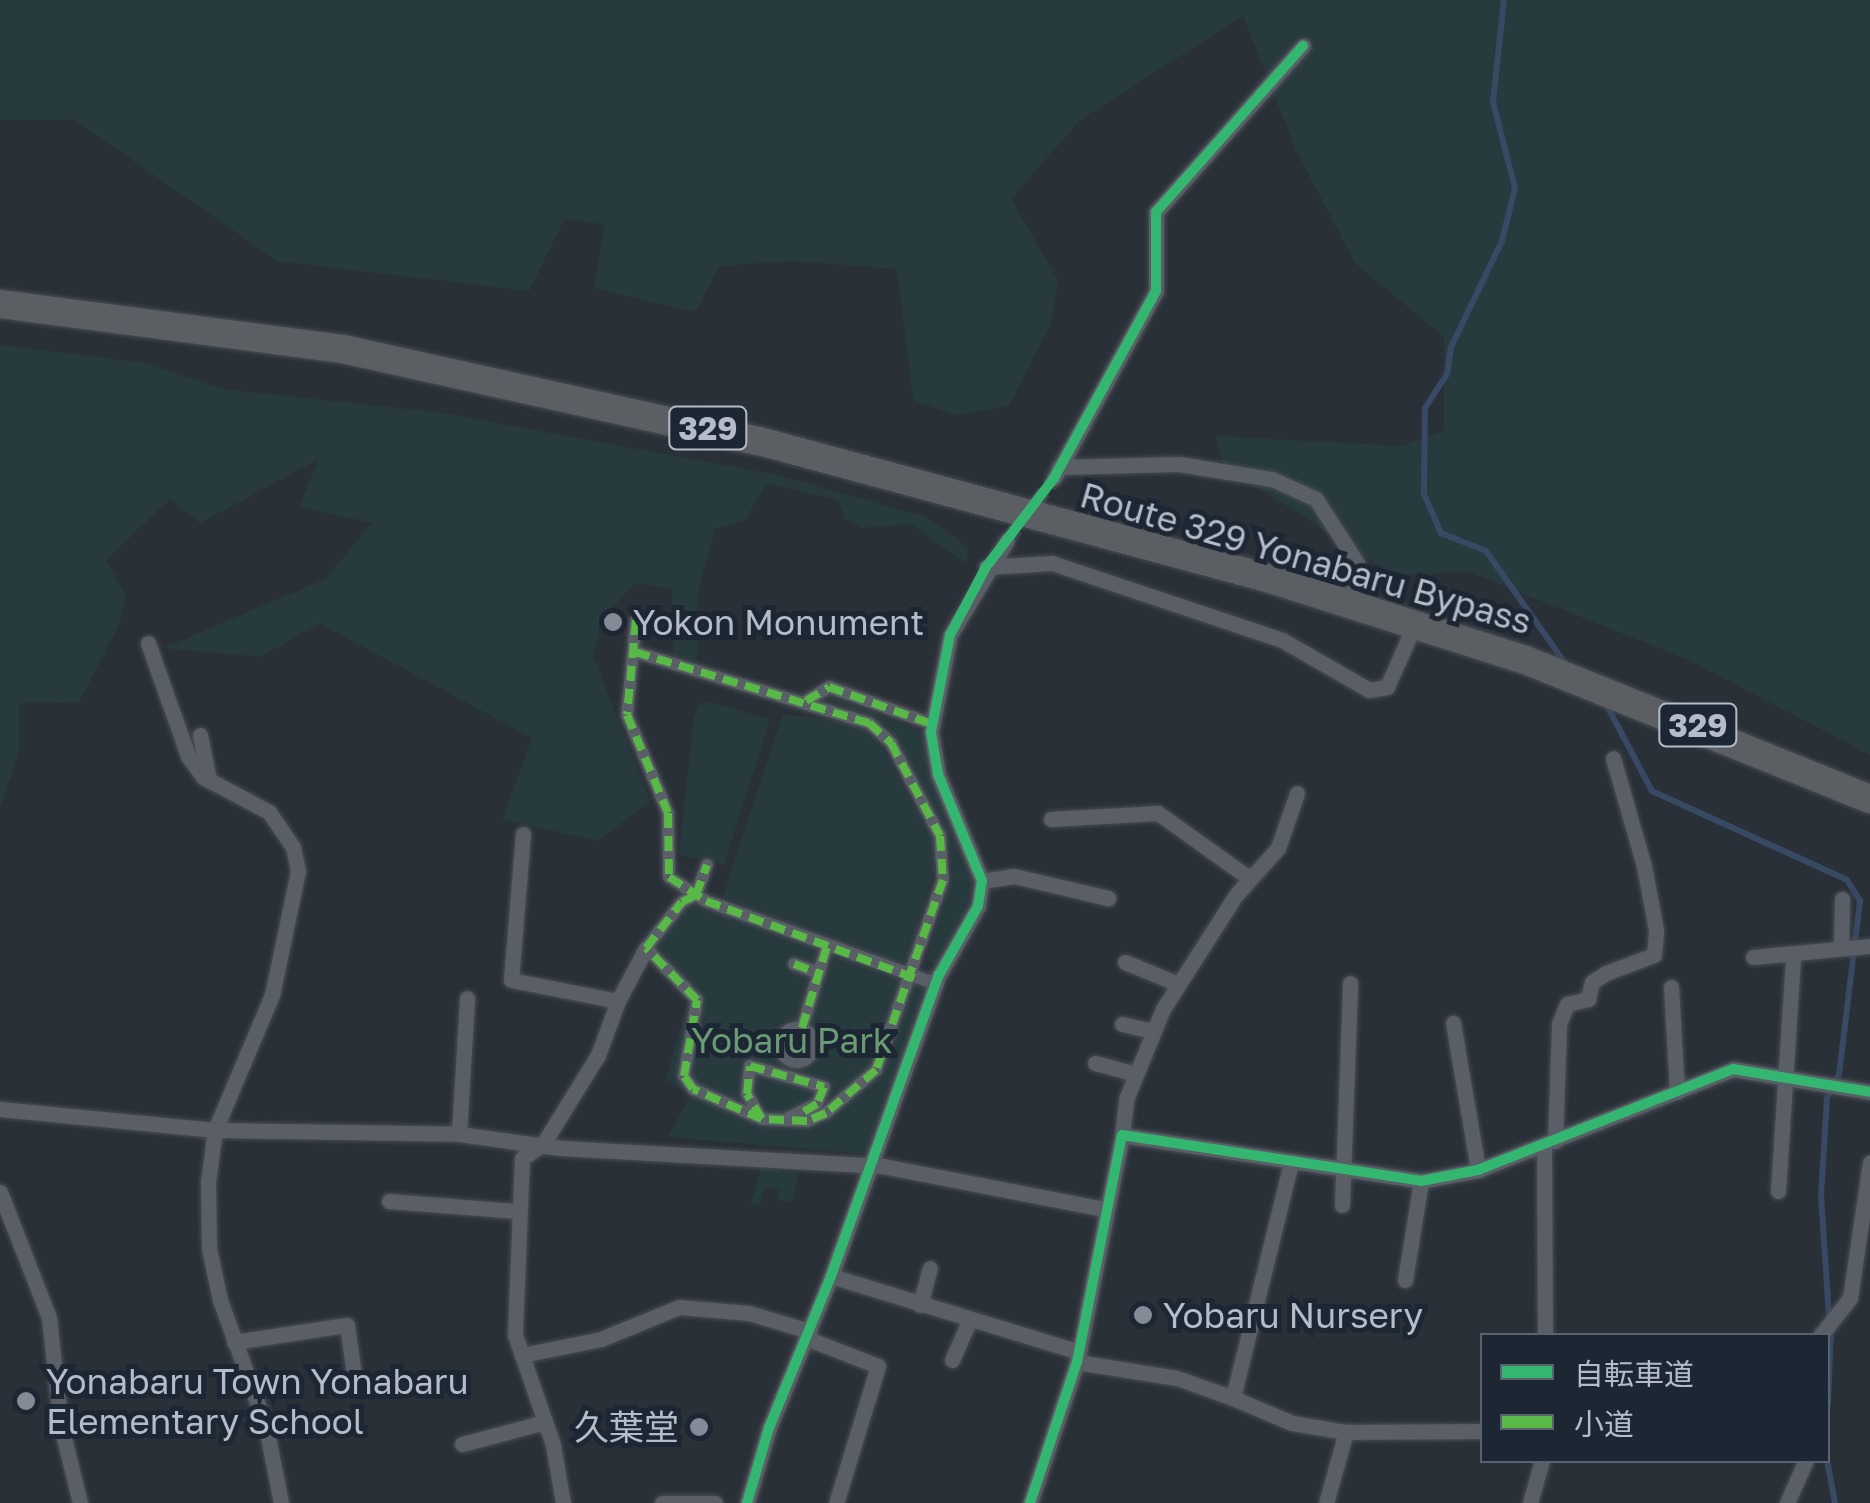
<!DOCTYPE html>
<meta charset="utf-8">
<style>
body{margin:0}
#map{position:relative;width:1870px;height:1503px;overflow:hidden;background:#2a3038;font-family:"Golos Text","Noto Sans JP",sans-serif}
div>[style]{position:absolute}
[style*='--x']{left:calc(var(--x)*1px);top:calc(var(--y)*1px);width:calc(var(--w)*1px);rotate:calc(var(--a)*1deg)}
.green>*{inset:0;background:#273a3e}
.stream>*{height:6px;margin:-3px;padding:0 3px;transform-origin:3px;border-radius:3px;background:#384963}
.minor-tunnel>*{height:15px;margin-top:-7.5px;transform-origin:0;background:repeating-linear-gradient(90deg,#3f454e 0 15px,transparent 0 23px)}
.roads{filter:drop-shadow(0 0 2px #484c53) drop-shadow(0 0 2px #484c53)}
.pedestrian>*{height:12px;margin:-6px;padding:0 6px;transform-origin:6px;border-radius:6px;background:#5a5e66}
.pedestrian>.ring{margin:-6px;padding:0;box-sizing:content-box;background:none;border:12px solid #5a5e66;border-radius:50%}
.minor>*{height:15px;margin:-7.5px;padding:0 7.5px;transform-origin:7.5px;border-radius:7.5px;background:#5a5e66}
.trunk>*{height:28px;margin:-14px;padding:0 14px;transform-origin:14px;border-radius:14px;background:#5b5f64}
.quiet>*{height:8px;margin-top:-4px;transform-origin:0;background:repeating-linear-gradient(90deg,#58b947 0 15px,transparent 0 23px)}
.cycleway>*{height:10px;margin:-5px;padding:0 5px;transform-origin:5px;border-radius:5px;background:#33b770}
.dots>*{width:28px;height:28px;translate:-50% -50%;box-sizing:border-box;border:5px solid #1d2633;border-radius:50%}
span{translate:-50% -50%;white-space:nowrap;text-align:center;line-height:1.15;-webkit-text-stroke:10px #1d2633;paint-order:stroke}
.shield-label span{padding:2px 8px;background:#1d2633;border:2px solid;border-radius:8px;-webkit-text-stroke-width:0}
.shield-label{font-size:32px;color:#b4bcc9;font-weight:700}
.street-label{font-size:35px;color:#b4bcc9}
.poi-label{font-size:35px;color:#b4bcc9}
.left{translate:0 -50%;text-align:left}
.right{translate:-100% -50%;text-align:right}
.park-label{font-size:35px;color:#6b9a76}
.legend{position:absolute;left:1480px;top:1333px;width:350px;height:130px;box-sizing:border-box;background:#1d2633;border:2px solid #59626f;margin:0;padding:12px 18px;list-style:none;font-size:30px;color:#b4bcc9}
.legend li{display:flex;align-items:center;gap:20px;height:50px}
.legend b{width:50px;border:2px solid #59626f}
</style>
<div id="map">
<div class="green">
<i style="clip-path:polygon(0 0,1870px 0,1870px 755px,1691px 661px,1466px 571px,1396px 576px,1224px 466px,1216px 436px,1402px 446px,1444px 430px,1444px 337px,1355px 263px,1296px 150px,1243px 16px,1080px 120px,1011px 199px,1058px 280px,1051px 324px,1009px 406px,954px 415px,913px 400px,897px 269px,792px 261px,720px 266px,695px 312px,594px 288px,605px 225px,565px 218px,529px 291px,277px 261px,75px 120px,0 120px)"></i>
<i style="clip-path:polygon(0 345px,140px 362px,221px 389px,444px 413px,777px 475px,926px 517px,968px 547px,967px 564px,911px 524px,861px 528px,846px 519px,838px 500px,767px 483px,745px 520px,715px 529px,698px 592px,697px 662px,673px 655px,672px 589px,635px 583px,602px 619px,593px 656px,650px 801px,598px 841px,503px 819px,532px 738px,319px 623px,261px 657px,164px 648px,325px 579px,372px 523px,299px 507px,319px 459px,200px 523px,170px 499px,106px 560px,126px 596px,118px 627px,79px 702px,19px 703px,19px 753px,0 807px)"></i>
<i style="clip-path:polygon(827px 694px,924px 733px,973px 884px,968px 908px,936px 966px,927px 958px,953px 871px,946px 834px,893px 733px,871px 717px,818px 697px)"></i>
<i style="clip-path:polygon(708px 702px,770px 719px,724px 865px,679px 855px,694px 718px,700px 704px)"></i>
<i style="clip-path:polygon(783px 714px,850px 722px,875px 736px,939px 849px,908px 968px,932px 971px,868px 1154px,668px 1137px,690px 1096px,666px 1079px,688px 1000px,638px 947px,679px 895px,709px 894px,776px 918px,723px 897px)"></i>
<i style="clip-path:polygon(761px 1168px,799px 1173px,791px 1203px,778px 1200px,778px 1189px,765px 1187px,760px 1205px,751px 1203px)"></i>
</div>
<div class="stream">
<i style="--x:1504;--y:0;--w:103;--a:96.2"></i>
<i style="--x:1493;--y:102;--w:89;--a:75.7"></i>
<i style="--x:1515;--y:188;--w:55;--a:103.8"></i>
<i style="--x:1502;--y:241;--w:118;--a:115.7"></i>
<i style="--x:1451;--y:347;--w:27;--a:98"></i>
<i style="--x:1447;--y:374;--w:40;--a:122.9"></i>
<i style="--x:1425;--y:408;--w:86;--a:90.7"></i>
<i style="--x:1424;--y:494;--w:43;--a:66.4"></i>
<i style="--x:1441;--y:533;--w:48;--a:21.8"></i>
<i style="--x:1486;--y:551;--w:137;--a:54.8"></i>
<i style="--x:1606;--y:704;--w:98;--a:62.1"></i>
<i style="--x:1652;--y:791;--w:214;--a:24.5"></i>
<i style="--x:1847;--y:880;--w:25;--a:58"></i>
<i style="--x:1860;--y:901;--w:174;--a:96.9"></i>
<i style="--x:1839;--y:1074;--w:27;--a:117"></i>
<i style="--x:1827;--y:1098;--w:98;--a:93.5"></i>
<i style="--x:1821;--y:1196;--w:121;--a:86.2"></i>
<i style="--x:1828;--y:1403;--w:74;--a:-87.7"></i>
<i style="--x:1827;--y:1460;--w:44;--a:79.5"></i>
</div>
<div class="minor-tunnel">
<i style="--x:1007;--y:540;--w:78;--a:-52.8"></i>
</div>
<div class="roads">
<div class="pedestrian">
<i style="--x:636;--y:620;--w:95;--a:95.4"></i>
<i style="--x:627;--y:715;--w:106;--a:67.3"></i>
<i style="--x:668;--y:813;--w:64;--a:89.1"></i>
<i style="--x:669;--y:877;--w:44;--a:33"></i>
<i style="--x:706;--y:901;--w:245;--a:19.8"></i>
<i style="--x:635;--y:652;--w:245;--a:16.9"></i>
<i style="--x:869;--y:723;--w:30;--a:42"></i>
<i style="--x:891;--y:743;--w:105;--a:62.2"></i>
<i style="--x:940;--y:836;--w:44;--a:86.1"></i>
<i style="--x:943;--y:880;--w:201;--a:109.4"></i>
<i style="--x:876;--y:1070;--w:66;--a:139.3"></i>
<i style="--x:826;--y:1113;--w:21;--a:157"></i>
<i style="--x:807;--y:1121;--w:45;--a:-177.5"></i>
<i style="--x:762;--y:1119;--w:75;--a:-156.5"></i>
<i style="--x:693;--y:1089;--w:16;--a:-125"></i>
<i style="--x:684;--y:1076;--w:77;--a:-80.3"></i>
<i style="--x:697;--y:1000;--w:73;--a:-134.4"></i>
<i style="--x:646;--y:948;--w:58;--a:-52"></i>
<i style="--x:682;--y:902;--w:16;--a:-27"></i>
<i style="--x:696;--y:895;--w:32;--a:-70"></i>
<i style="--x:806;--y:701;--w:27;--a:-31"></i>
<i style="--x:829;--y:687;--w:109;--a:19.8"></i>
<i style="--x:794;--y:964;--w:27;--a:20"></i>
<i class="ring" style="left:780px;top:1028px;width:22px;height:22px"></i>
<i style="--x:802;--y:1028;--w:86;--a:-73"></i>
<i style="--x:760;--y:1117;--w:26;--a:-119"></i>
<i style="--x:747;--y:1094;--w:28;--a:-84"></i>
<i style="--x:750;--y:1066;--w:77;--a:15.8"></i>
<i style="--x:824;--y:1087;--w:18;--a:112"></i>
<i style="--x:817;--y:1104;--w:34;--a:154"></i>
</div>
<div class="minor">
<i style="--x:1059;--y:467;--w:120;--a:-1.4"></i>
<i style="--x:1179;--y:464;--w:94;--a:9.2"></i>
<i style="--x:1272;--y:479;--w:48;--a:24.4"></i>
<i style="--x:1316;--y:499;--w:76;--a:57.4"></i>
<i style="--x:1357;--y:563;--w:42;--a:101"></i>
<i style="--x:1054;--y:478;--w:213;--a:-61.4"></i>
<i style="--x:1156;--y:291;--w:79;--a:-90"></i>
<i style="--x:1156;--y:212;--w:222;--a:-48.5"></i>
<i style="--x:986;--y:567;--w:66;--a:-3.5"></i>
<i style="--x:1052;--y:563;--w:243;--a:18.5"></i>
<i style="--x:1282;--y:640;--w:100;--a:29.9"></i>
<i style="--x:1369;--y:690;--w:18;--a:-9"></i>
<i style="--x:1387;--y:687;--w:67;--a:-66.1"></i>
<i style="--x:148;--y:643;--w:120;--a:70.5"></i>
<i style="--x:188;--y:756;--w:26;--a:54"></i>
<i style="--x:203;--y:777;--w:75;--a:27.9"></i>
<i style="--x:269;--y:812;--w:42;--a:55.6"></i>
<i style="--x:293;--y:847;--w:25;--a:78"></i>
<i style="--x:298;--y:871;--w:127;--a:101.8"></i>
<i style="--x:272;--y:995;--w:147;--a:112.9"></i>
<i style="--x:215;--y:1130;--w:52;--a:97.7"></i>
<i style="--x:208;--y:1182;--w:66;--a:89.1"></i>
<i style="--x:209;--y:1248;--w:53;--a:78.1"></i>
<i style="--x:220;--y:1300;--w:135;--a:70.1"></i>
<i style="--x:266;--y:1427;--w:77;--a:78.8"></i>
<i style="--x:200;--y:735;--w:46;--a:78.7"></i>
<i style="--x:1051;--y:819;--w:107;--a:-3.2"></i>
<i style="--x:1158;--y:813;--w:112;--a:35.5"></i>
<i style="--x:523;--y:834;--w:146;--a:94.7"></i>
<i style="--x:511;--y:980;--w:109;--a:11.1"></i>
<i style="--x:618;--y:1001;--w:58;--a:110.3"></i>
<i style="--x:598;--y:1055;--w:105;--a:121.7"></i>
<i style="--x:543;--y:1144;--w:25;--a:146"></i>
<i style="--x:522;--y:1158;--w:177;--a:92.3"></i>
<i style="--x:515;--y:1335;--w:116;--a:70.9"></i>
<i style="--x:553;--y:1445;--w:59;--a:80.2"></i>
<i style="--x:982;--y:881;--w:32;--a:-9"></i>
<i style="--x:1014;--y:876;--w:97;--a:13.2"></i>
<i style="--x:1841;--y:947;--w:48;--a:-88.8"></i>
<i style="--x:1753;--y:957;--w:118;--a:-5.4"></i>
<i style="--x:1125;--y:962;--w:57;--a:22.5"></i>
<i style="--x:1671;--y:987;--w:105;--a:86.7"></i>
<i style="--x:618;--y:1001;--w:60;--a:-62.2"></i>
<i style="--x:1453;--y:1023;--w:149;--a:80.3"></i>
<i style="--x:1122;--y:1024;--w:32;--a:13"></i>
<i style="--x:1095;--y:1063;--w:42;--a:15"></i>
<i style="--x:0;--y:1109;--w:216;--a:5.6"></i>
<i style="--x:215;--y:1130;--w:244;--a:0.9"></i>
<i style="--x:459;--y:1134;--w:102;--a:7.9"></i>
<i style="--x:560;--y:1148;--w:324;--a:3.2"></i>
<i style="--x:883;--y:1166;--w:226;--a:11"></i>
<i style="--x:459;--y:1134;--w:136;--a:-86.6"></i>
<i style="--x:1122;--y:1135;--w:38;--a:-83"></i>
<i style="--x:1127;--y:1097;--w:95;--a:-67.8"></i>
<i style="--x:1163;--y:1009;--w:135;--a:-57.4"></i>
<i style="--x:1236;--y:895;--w:63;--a:-48.2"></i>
<i style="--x:1278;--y:848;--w:58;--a:-70.9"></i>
<i style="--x:1555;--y:1141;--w:117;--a:-88"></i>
<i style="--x:1559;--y:1024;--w:22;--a:-68"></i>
<i style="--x:1567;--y:1004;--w:22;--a:-13"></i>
<i style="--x:1588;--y:999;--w:17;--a:-77"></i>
<i style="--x:1592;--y:982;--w:17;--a:-33"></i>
<i style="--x:1606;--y:973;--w:51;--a:-20.6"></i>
<i style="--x:1654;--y:955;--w:25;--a:-85"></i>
<i style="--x:1656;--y:930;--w:65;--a:-100.6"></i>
<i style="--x:1644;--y:866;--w:112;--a:-106"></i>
<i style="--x:1544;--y:1145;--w:191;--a:89.7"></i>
<i style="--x:1291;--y:1163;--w:242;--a:103.9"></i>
<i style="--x:1233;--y:1398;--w:64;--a:23"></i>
<i style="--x:1292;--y:1423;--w:55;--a:9.5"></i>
<i style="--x:1346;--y:1432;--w:136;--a:-0.4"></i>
<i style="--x:1778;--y:1191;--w:234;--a:-86.3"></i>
<i style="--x:0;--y:1192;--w:135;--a:68.7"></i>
<i style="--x:49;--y:1318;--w:109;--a:83.7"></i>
<i style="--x:61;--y:1426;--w:79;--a:76.1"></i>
<i style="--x:389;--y:1201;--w:128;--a:4.5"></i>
<i style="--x:1342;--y:1205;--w:222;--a:-87.9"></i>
<i style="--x:831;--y:1276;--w:259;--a:17"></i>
<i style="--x:1405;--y:1280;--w:100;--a:-80.8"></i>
<i style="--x:920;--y:1305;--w:38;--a:-75"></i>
<i style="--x:1820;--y:1336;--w:48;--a:-51.7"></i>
<i style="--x:1850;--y:1298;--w:137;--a:-81.6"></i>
<i style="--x:806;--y:1338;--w:77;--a:21.3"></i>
<i style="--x:878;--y:1366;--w:143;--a:107"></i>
<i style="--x:234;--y:1342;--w:114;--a:-8.6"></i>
<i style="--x:347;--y:1325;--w:49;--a:81.9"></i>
<i style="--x:522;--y:1355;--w:81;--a:-11.4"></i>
<i style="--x:601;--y:1339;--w:84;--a:-22.3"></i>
<i style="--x:679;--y:1307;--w:70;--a:4.9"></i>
<i style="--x:749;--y:1313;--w:63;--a:16.7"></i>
<i style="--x:952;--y:1360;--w:45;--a:-66.3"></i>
<i style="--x:1077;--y:1362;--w:101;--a:9.1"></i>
<i style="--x:1177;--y:1378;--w:59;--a:19.7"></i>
<i style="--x:462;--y:1444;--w:86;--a:-14.8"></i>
<i style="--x:662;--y:1503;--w:53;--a:0"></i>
<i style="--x:747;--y:1503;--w:78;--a:-73.7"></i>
<i style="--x:769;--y:1428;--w:164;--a:-67.8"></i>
<i style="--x:831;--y:1276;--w:320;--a:-70.3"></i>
<i style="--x:939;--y:975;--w:79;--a:-60.5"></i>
<i style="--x:978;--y:906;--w:25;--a:-81"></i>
<i style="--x:982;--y:881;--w:116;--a:-112.4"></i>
<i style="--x:938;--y:774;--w:43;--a:-99.5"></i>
<i style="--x:931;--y:732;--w:99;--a:-78.9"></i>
<i style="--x:950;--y:635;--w:111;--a:-59"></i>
<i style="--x:1030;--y:1503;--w:149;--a:-71.6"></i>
<i style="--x:1077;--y:1362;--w:231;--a:-78.8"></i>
<i style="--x:1122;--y:1135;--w:303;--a:8.7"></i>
<i style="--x:1421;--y:1181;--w:58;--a:-10.9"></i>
<i style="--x:1478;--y:1170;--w:274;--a:-21.6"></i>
<i style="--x:1733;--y:1069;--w:139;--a:9.5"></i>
<i style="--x:1326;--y:1503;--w:74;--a:-74.3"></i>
<i style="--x:1530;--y:1503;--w:45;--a:-74.4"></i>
<i style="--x:1787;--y:1503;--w:47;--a:-66.2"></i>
</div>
<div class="trunk">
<i style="--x:0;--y:304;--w:346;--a:7.5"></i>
<i style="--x:343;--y:349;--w:426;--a:12.5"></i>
<i style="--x:759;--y:441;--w:526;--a:15.09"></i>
<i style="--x:1267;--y:578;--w:269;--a:17.6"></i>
<i style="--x:1523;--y:659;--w:374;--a:22"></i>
</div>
</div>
<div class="quiet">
<i style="--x:636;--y:620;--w:95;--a:95.4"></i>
<i style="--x:627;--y:715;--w:106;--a:67.3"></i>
<i style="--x:668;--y:813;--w:64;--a:89.1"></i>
<i style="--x:669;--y:877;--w:44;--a:33"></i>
<i style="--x:706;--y:901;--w:225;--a:20.3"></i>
<i style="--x:635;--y:652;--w:245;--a:16.9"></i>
<i style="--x:869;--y:723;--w:30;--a:42"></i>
<i style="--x:891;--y:743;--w:105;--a:62.2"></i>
<i style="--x:940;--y:836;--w:44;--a:86.1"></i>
<i style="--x:943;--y:880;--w:201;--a:109.4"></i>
<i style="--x:876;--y:1070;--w:66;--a:139.3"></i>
<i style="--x:826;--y:1113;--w:21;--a:157"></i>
<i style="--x:807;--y:1121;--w:45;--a:-177.5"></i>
<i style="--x:762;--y:1119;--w:75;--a:-156.5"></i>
<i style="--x:693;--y:1089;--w:16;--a:-125"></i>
<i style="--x:684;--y:1076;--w:77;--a:-80.3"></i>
<i style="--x:697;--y:1000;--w:73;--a:-134.4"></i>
<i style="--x:646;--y:948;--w:58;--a:-52"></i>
<i style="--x:682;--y:902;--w:16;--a:-27"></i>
<i style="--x:696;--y:895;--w:32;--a:-70"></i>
<i style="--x:806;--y:701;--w:27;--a:-31"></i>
<i style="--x:829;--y:687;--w:109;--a:19.8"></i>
<i style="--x:794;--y:964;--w:27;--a:20"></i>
<i style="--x:802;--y:1028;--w:86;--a:-73"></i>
<i style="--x:762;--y:1119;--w:29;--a:-121"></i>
<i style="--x:747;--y:1094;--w:28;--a:-84"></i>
<i style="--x:750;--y:1066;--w:77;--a:15.8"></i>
<i style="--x:824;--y:1087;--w:18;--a:112"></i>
<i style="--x:817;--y:1104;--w:22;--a:150"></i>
</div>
<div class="cycleway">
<i style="--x:747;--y:1503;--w:78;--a:-73.7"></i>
<i style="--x:769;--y:1428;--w:164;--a:-67.8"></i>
<i style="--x:831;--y:1276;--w:320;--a:-70.3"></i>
<i style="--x:939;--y:975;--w:79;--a:-60.5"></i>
<i style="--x:978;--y:906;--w:25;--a:-81"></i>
<i style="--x:982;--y:881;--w:116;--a:-112.4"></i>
<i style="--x:938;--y:774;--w:43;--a:-99.5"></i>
<i style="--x:931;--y:732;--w:99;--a:-78.9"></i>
<i style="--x:950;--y:635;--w:77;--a:-62.1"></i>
<i style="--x:986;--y:567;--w:112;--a:-52.6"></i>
<i style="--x:1054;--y:478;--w:213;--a:-61.4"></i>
<i style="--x:1156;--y:291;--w:79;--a:-90"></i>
<i style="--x:1156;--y:212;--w:222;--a:-48.5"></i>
<i style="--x:1030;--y:1503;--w:149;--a:-71.6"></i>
<i style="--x:1077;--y:1362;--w:231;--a:-78.8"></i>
<i style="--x:1122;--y:1135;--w:303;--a:8.7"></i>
<i style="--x:1421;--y:1181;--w:58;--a:-10.9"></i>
<i style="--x:1478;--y:1170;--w:274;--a:-21.6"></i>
<i style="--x:1733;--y:1069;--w:139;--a:9.5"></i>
</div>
<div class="dots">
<i style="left:613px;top:622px;background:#848b96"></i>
<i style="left:1143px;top:1315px;background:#848b96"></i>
<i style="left:26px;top:1401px;background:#848b96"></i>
<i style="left:699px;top:1427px;background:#848b96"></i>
</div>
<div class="shield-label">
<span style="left:708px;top:428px">329</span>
<span style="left:1698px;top:725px">329</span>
</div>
<div class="street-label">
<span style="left:1306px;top:558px;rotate:16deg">Route 329 Yonabaru Bypass</span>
</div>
<div class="poi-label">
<span class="left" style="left:633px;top:622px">Yokon Monument</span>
<span class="left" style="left:1163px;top:1315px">Yobaru Nursery</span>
<span class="left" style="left:46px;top:1401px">Yonabaru Town Yonabaru<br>Elementary School</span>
<span class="right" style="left:679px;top:1427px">久葉堂</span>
</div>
<div class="park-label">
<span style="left:792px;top:1040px">Yobaru Park</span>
</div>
<ul class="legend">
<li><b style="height:12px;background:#33b770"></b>自転車道</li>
<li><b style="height:12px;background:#58b947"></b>小道</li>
</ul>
</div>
